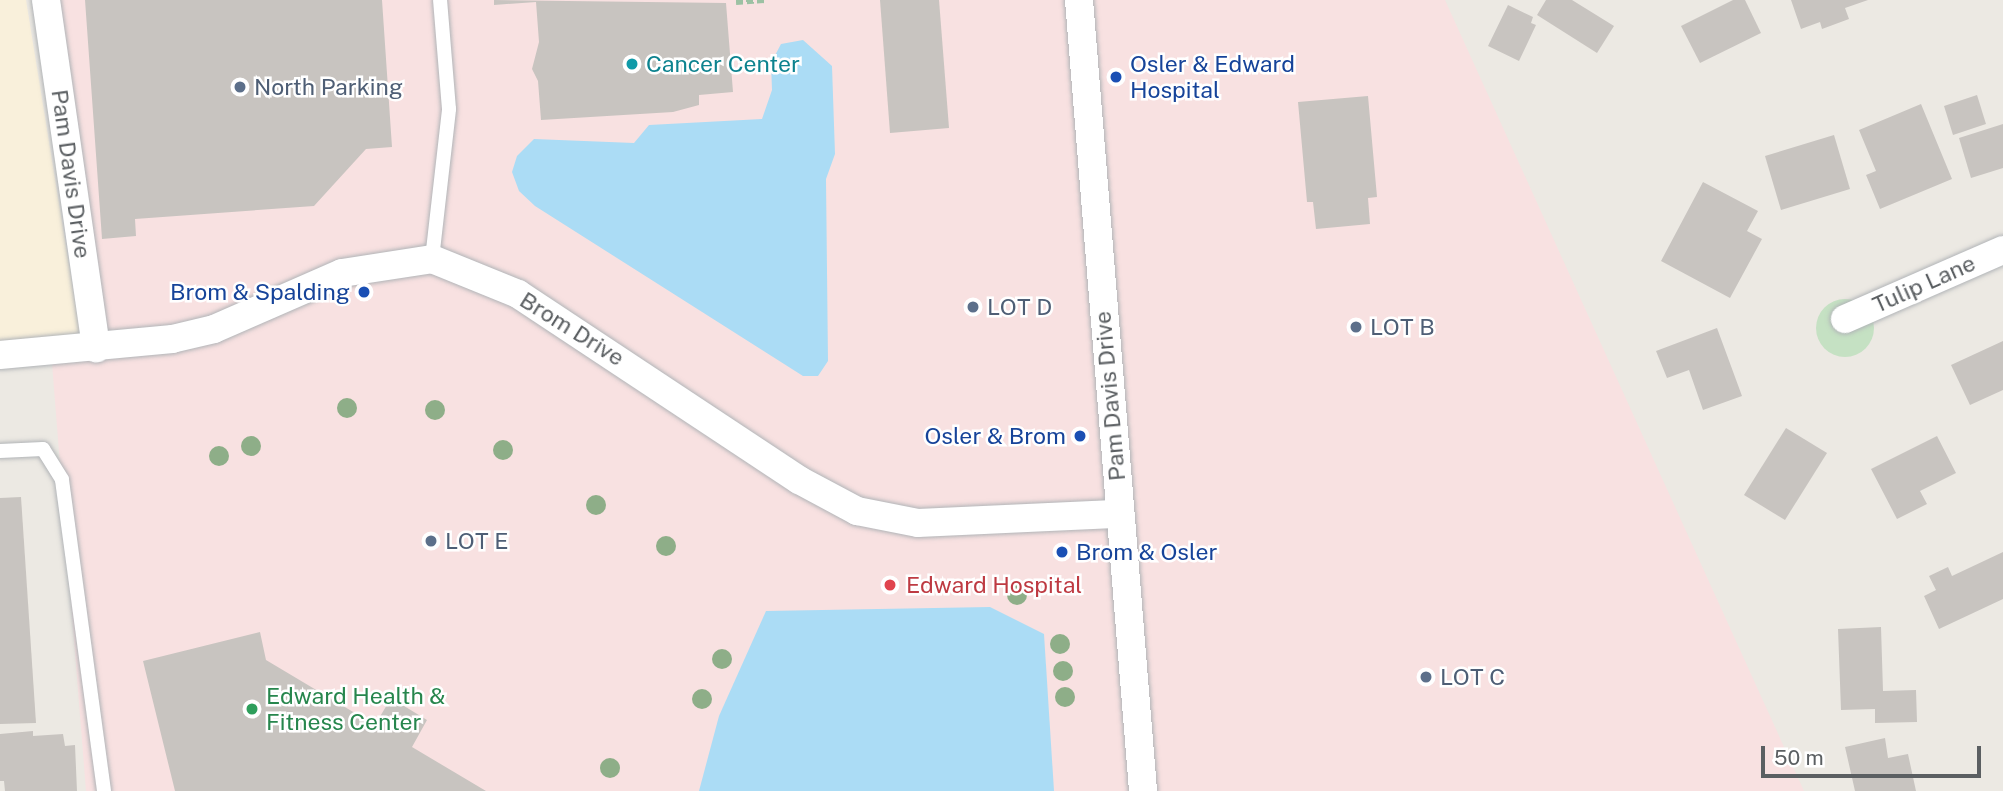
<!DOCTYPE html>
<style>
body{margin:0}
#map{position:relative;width:2003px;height:791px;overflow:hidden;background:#ece9e3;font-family:"Public Sans",sans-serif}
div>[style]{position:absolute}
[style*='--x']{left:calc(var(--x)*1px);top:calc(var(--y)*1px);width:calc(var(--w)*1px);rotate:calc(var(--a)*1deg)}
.commercial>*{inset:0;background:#f9f0db}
.medical>*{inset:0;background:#f8e1e1}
.green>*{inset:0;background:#c5e1c3}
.round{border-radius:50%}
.water>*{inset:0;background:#abdcf5}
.building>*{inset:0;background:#c8c4c0}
.path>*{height:4.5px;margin-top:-2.25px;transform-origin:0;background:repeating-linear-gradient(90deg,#9cc1a3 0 7px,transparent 0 10.5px)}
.roads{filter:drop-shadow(0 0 2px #b1b4b7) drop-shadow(0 0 2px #b1b4b7)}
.service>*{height:14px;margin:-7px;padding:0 7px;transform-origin:7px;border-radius:7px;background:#fff}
.minor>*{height:28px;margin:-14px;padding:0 14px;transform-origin:14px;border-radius:14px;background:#fff}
.trees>*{width:20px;height:20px;margin:-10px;border-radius:50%;background:#8eae88}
.dots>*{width:19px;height:19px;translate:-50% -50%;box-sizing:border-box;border:4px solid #fff;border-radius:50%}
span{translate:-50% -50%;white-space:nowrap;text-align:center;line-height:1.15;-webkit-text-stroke:5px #fff;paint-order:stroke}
.culture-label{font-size:23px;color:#0d838f}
.left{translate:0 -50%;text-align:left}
.transit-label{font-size:23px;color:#164399}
.right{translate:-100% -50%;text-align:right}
.service-label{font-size:23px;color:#4e5e75}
.street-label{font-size:23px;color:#5b5f62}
.health-label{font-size:23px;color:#be3a42}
.leisure-label{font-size:23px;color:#27864d}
.scale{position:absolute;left:1761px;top:746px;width:220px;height:32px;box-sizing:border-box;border:4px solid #5b5f62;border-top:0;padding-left:9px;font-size:21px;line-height:24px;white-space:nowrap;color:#5b5f62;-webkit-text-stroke:5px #fff;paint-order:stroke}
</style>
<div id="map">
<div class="commercial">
<i style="clip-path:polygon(0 0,26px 0,81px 339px,0 343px)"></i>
</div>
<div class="medical">
<i style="clip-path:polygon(44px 0,1445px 0,1804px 791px,86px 791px,51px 351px,94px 347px)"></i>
</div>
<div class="green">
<i class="round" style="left:1816px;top:299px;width:58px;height:58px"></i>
</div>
<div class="water">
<i style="clip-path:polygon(803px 40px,832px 66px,835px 154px,826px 179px,828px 361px,818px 376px,803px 376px,535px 206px,519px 191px,512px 172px,517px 156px,534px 139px,634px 143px,649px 125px,762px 119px,772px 90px,771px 63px,781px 44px)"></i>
<i style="clip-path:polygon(990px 607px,1044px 634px,1054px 791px,699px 791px,719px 716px,766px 611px)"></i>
</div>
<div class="building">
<i style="clip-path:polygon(85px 0,382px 0,392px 147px,366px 149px,314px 206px,135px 219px,136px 236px,102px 239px)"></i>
<i style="clip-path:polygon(494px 0,726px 3px,733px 92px,699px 95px,699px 105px,673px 112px,541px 120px,538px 81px,532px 69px,539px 42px,536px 2px,494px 5px)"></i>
<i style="clip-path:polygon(880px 0,939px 0,949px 128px,890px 133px)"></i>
<i style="clip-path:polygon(1546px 0,1572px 0,1614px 26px,1597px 53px,1537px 15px)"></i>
<i style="clip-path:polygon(1733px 0,1745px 0,1761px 33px,1700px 63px,1681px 26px)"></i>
<i style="clip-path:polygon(1791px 0,1868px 0,1845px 8px,1849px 19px,1822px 29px,1820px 22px,1801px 29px)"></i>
<i style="clip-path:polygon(1508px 5px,1533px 17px,1531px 23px,1536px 25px,1519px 61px,1488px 46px)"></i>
<i style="clip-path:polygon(1977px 95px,1986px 124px,1953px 135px,1944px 106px)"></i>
<i style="clip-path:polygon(1368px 96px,1377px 197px,1368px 198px,1370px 224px,1316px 229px,1313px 202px,1307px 202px,1298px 102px)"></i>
<i style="clip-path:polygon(1921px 104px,1952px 179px,1880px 209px,1866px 175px,1876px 171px,1859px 130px)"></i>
<i style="clip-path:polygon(2003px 124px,2003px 168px,1971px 178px,1959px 138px)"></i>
<i style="clip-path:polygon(1834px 135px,1850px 189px,1781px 210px,1765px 156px)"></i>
<i style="clip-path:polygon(1703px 182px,1758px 211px,1747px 231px,1762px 239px,1730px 298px,1661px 261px)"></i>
<i style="clip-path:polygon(1717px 328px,1742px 396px,1703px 410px,1689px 370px,1667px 378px,1656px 351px)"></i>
<i style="clip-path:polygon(2003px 341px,2003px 390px,1970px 405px,1951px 365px)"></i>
<i style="clip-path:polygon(1786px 428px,1827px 453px,1785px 520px,1744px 495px)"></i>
<i style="clip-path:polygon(1937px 436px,1956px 473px,1920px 491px,1927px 504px,1897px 519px,1871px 469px)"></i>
<i style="clip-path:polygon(21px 497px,36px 723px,0 724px,0 498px)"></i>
<i style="clip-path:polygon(2003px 552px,2003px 599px,1939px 629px,1924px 596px,1936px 590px,1929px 576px,1948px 567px,1952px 576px)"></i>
<i style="clip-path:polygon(1881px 627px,1883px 691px,1916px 690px,1917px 722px,1875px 723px,1875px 709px,1841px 710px,1838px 629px)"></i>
<i style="clip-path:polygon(260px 632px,266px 660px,375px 725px,391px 698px,427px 720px,412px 747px,486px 791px,175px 791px,143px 661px)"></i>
<i style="clip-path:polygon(33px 731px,33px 736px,63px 734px,65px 746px,75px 745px,77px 791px,5px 791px,4px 781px,0 781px,0 734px)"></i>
<i style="clip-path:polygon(1885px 738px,1888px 758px,1908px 754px,1916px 791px,1855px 791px,1845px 747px)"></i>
</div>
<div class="path">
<i style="--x:736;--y:2;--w:30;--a:-4"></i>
</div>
<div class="roads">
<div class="service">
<i style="--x:432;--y:259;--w:151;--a:-83.5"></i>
<i style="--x:449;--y:109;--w:109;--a:-94.7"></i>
<i style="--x:0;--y:451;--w:43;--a:-2.7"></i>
<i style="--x:43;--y:449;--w:36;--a:58"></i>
<i style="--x:62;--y:480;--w:314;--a:82.3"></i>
</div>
<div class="minor">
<i style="--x:46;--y:0;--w:352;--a:81.8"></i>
<i style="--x:1079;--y:0;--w:794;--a:85.37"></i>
<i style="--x:1845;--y:319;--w:172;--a:-23.6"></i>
<i style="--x:0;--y:355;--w:173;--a:-5.3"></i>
<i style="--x:172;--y:339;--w:43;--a:-13.4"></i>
<i style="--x:214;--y:329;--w:140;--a:-23.6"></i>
<i style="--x:342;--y:273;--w:91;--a:-8.8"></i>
<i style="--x:432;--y:259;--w:93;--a:22.1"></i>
<i style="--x:518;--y:294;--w:337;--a:33.5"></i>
<i style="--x:799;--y:480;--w:66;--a:28.1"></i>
<i style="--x:857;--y:511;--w:62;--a:11.1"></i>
<i style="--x:918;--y:523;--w:202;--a:-2.6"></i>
</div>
</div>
<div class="trees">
<i style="left:347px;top:408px"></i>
<i style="left:435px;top:410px"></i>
<i style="left:251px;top:446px"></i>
<i style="left:503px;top:450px"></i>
<i style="left:219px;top:456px"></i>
<i style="left:596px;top:505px"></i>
<i style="left:666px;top:546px"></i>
<i style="left:1017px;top:595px"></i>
<i style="left:1060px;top:644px"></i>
<i style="left:722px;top:659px"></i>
<i style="left:1063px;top:671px"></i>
<i style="left:1065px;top:697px"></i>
<i style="left:702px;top:699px"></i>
<i style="left:610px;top:768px"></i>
</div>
<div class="dots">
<i style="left:632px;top:64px;background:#0f9aa8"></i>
<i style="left:1116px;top:77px;background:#1a4fb4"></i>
<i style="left:240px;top:87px;background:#5c6f8a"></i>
<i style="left:364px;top:292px;background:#1a4fb4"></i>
<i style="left:973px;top:307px;background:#5c6f8a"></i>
<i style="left:1356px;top:327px;background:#5c6f8a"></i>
<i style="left:1080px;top:436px;background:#1a4fb4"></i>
<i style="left:431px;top:541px;background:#5c6f8a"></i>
<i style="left:1062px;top:552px;background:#1a4fb4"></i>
<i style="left:890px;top:585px;background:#e0444e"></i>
<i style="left:1426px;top:677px;background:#5c6f8a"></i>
<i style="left:252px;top:709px;background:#2e9e5b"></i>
</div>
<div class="culture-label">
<span class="left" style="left:646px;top:64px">Cancer Center</span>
</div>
<div class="transit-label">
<span class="left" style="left:1130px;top:77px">Osler &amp; Edward<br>Hospital</span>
<span class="right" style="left:350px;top:292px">Brom &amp; Spalding</span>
<span class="right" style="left:1066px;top:436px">Osler &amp; Brom</span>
<span class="left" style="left:1076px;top:552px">Brom &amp; Osler</span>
</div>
<div class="service-label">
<span class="left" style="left:254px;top:87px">North Parking</span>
<span class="left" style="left:987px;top:307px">LOT D</span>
<span class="left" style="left:1370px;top:327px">LOT B</span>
<span class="left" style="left:445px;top:541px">LOT E</span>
<span class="left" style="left:1440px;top:677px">LOT C</span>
</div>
<div class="street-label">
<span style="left:71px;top:174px;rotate:82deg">Pam Davis Drive</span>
<span style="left:1924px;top:284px;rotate:-24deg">Tulip Lane</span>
<span style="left:572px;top:329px;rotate:32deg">Brom Drive</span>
<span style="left:1110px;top:396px;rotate:-95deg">Pam Davis Drive</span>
</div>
<div class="health-label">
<span class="left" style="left:906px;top:585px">Edward Hospital</span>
</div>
<div class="leisure-label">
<span class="left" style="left:266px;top:709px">Edward Health &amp;<br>Fitness Center</span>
</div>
<div class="scale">50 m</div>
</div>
